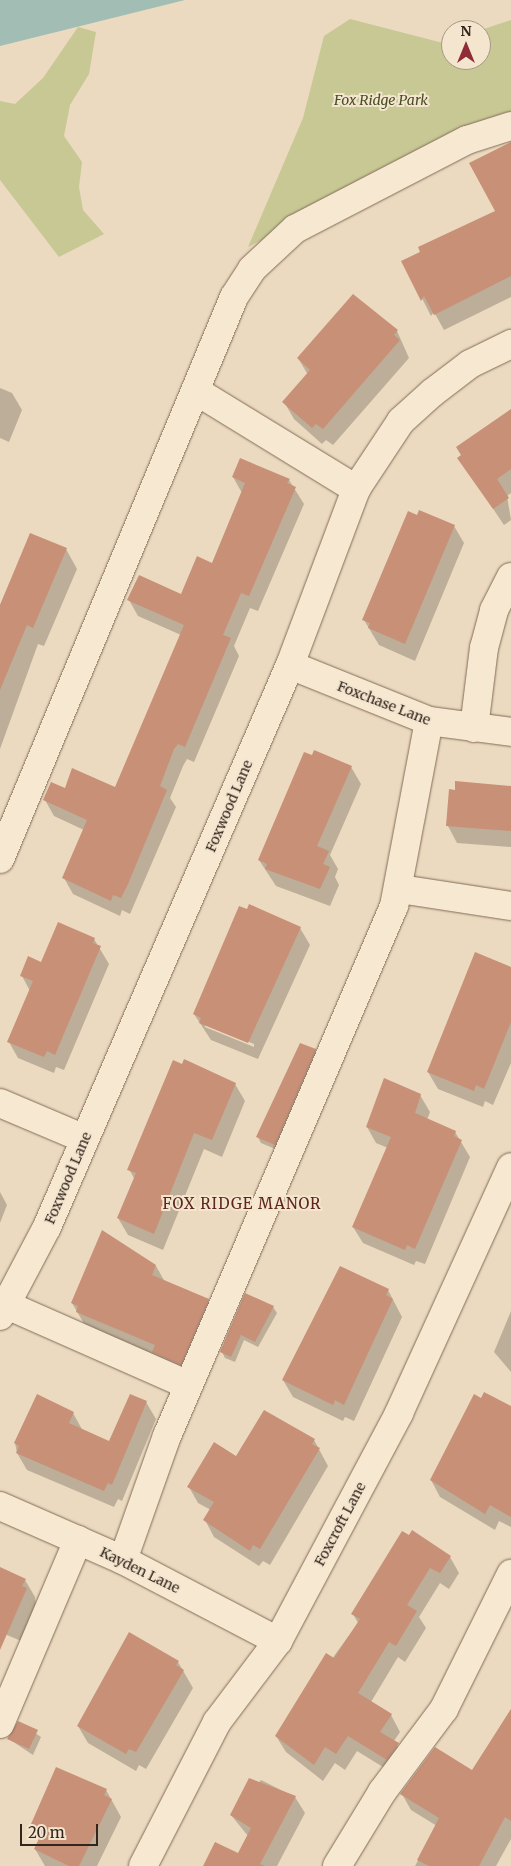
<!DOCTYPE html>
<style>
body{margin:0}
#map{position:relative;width:511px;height:1866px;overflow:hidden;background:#ebdabf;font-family:Merriweather,serif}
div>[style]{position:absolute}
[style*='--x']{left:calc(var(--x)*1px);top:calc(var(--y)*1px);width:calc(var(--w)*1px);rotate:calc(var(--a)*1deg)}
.green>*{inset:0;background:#c7c894}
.water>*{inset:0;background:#a2bdb3}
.shadow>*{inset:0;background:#0003}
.building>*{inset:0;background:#c89077}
.roads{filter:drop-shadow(0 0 1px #836b59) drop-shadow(0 0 1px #836b59)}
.minor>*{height:28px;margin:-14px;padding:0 14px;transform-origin:14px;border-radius:14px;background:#f7e8d2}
span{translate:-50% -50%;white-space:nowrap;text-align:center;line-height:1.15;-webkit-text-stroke:4px #f3e5ce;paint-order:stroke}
.park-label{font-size:14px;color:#484e24;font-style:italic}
.street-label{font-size:14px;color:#33251c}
.neighbourhood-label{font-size:15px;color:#5d251e;letter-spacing:1px}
.north{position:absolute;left:441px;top:20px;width:50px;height:50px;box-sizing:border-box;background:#f3e5ce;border:1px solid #a69887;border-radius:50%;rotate:0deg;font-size:14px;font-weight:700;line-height:20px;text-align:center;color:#33251c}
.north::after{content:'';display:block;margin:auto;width:18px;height:22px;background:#8f2c36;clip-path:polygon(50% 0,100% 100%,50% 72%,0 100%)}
.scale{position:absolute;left:20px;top:1824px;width:78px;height:22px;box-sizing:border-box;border:2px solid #33251c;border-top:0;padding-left:6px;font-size:15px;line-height:18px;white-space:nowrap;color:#33251c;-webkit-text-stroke:4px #f3e5ce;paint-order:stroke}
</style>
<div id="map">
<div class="green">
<i style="clip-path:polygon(350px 19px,443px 43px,451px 40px,451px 60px,481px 60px,481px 30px,511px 20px,511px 116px,248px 247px,303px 118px,324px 36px)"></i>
<i style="clip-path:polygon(78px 27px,96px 32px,89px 74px,70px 105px,64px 136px,82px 162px,79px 187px,83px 210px,104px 234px,59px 257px,0 180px,0 101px,15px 104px,43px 78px)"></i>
</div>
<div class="water">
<i style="clip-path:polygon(0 0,185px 0,0 46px)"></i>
</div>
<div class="shadow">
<i style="clip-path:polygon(511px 147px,511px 297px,444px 330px,434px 312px,431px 316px,403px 261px,497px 212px)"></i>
<i style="clip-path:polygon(397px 331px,409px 358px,333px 445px,326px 440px,322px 444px,294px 419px,284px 402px,308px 375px,298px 358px)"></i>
<i style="clip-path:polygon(0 388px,12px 393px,22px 410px,9px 442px,0 438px)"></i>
<i style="clip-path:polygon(511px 410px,511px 493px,507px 496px,511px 520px,504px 525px,459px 458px)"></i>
<i style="clip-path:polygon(233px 477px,289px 480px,304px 504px,258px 611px,250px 608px,234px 646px,239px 656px,194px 762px,187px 759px,183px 766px,170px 798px,176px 807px,130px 914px,122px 910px,120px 916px,73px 894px,64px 878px,84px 830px,54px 816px,45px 800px,66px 790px,116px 789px,181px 635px,138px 616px,129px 600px,182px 595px,212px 564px,242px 493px)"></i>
<i style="clip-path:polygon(454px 526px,464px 543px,415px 661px,379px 645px,364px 620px)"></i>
<i style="clip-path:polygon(31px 535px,66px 549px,77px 569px,44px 646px,38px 644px,0 749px,0 605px)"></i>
<i style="clip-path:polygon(351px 767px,361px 784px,330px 855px,338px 869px,335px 877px,339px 885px,330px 906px,276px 886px,259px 860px)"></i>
<i style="clip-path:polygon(511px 787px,511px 847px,457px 843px,448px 826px)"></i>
<i style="clip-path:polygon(evenodd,300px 928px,310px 945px,258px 1059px,211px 1040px,194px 1014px,300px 928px,205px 1024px,254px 1044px,254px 1047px,205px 1027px,205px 1024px)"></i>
<i style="clip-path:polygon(94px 939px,109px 964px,64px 1070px,56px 1067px,54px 1073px,18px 1058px,9px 1042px,30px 991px,22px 976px)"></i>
<i style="clip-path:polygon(511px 968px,511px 1063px,493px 1105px,485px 1101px,483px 1107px,438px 1089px,428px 1072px)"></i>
<i style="clip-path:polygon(315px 1050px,318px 1056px,278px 1150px,261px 1143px,258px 1137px)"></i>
<i style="clip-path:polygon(235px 1084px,245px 1101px,222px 1157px,204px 1149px,163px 1250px,128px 1235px,118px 1218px,135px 1180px,129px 1169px)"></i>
<i style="clip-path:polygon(420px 1095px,430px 1112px,427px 1120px,455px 1132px,470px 1157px,425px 1264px,416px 1261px,414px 1265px,363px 1243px,353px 1227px,388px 1148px,376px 1143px,367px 1127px)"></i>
<i style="clip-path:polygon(0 1192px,7px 1205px,0 1223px)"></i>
<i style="clip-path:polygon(156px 1266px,165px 1282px,208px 1300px,216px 1315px,189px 1379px,86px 1327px,72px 1303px)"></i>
<i style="clip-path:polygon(388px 1290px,402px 1317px,354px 1421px,345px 1417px,343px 1421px,293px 1397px,283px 1380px)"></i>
<i style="clip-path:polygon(273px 1307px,277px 1313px,258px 1347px,244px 1340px,235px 1362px,225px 1358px,222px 1352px)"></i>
<i style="clip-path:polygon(511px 1311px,511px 1372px,494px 1352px)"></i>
<i style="clip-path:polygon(482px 1399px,511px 1409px,511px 1527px,499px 1521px,495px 1530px,440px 1497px,431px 1480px)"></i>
<i style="clip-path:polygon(146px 1402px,156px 1419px,122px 1501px,118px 1499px,114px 1507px,27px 1470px,17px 1453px,15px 1443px,73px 1413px,83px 1431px,110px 1443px)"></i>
<i style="clip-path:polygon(314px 1440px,328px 1466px,270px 1565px,263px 1561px,259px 1566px,214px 1537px,205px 1520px,211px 1510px,198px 1503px,189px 1487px,236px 1458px)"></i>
<i style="clip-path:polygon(402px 1532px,450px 1557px,459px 1573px,449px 1589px,440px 1583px,419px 1617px,426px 1628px,405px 1662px,398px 1657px,371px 1702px,391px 1715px,400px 1732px,394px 1741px,407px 1760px,396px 1775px,357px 1751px,345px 1770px,335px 1763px,323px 1781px,286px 1752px,276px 1736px,358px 1623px,353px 1614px)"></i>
<i style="clip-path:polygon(0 1568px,25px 1580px,35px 1597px,36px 1606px,21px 1641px,0 1632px)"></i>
<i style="clip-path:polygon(178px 1662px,193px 1688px,146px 1769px,139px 1765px,136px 1771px,88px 1743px,78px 1726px)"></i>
<i style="clip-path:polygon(511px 1709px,511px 1839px,496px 1866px,415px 1866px,437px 1826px,411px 1810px,402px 1794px,473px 1772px)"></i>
<i style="clip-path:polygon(19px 1722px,41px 1737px,33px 1755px,9px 1739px)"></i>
<i style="clip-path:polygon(261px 1780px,295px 1797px,305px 1813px,277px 1866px,206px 1866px,238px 1854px,248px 1836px,231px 1815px)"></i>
<i style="clip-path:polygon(106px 1790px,121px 1817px,97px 1866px,45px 1866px,35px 1849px,41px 1838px,33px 1824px)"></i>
</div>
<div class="building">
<i style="clip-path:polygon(511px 142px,511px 276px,434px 315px,424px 296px,421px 301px,401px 261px,420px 252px,418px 247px,495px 211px,469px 163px)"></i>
<i style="clip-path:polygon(353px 294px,398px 330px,394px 335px,400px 340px,323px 429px,316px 424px,312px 428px,282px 402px,310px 370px,297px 358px)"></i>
<i style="clip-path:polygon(511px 409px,511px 469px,497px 479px,509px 498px,493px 509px,457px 458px,461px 455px,456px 447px)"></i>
<i style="clip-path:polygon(240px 458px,290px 479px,287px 483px,296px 487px,249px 596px,241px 593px,225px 630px,223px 635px,231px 638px,185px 747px,178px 744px,174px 749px,160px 786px,167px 790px,128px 884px,121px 898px,113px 895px,111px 901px,62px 878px,87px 820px,43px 800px,51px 782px,65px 788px,72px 768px,115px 787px,184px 625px,127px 600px,139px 575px,181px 594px,197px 556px,212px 563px,245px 483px,232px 477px)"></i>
<i style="clip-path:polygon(419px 510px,455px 525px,405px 644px,368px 628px,370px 623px,362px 620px,408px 511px,417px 515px)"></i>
<i style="clip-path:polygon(30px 533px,67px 548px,33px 628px,27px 625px,0 690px,0 605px)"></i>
<i style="clip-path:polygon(314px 750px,352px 766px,317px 846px,329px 851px,323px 864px,330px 867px,320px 889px,265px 869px,267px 864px,258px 860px,304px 752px,312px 755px)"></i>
<i style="clip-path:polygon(455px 781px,511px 786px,511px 831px,446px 826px,449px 789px,455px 790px)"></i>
<i style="clip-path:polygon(249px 904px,301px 927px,248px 1043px,199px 1023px,201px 1018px,193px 1014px,239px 906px,247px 909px)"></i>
<i style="clip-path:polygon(58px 922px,95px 938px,93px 943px,101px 946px,55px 1055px,47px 1051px,44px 1057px,7px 1042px,33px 981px,20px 976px,28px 956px,41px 962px)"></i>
<i style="clip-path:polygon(475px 952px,511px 967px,511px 1022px,484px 1089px,476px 1085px,474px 1091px,427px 1072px)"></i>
<i style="clip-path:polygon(300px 1043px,316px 1049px,275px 1145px,256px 1137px)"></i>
<i style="clip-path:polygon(184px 1059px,236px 1083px,212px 1140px,194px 1133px,154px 1234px,117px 1218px,136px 1173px,127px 1170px,173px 1060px,182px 1064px)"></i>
<i style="clip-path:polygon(384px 1078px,421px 1094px,415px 1113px,456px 1131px,454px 1136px,462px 1140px,415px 1249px,407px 1245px,405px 1250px,352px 1227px,391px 1137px,366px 1127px)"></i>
<i style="clip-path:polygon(102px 1230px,156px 1265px,152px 1275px,209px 1299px,181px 1365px,152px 1352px,155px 1345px,76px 1312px,78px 1306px,71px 1303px)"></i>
<i style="clip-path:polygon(340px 1266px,389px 1289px,386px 1295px,393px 1299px,344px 1405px,335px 1400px,333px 1405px,282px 1380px)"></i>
<i style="clip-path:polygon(245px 1293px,274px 1306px,255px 1342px,241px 1335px,231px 1357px,220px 1352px)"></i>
<i style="clip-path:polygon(484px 1392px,511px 1406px,511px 1517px,490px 1505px,485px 1514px,430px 1480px,474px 1394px,481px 1398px)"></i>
<i style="clip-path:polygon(37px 1394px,74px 1412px,69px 1423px,109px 1441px,130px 1394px,147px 1401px,112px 1485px,108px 1483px,104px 1491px,16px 1453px,19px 1446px,14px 1443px)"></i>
<i style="clip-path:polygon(264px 1410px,315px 1439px,312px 1444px,320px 1448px,260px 1549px,253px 1545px,250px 1551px,203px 1520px,214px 1502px,187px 1487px,214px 1442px,236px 1456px)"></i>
<i style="clip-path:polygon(412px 1530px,451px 1556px,440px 1573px,430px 1568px,407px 1605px,417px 1611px,396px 1646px,389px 1642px,358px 1693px,392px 1714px,380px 1732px,399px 1743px,387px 1760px,348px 1736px,336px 1754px,325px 1747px,314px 1765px,275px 1736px,326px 1653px,334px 1658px,360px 1619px,351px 1614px,402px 1531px,409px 1535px)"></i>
<i style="clip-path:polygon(0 1567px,26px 1579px,22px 1586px,27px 1588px,0 1650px)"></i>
<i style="clip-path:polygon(129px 1632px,179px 1661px,176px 1665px,184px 1670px,136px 1752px,129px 1749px,126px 1754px,77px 1726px)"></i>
<i style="clip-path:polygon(511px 1709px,511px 1821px,505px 1817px,479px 1866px,429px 1866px,417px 1860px,439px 1818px,400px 1794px,435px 1747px,472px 1770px)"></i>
<i style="clip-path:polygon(18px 1721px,38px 1730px,29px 1749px,7px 1739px)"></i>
<i style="clip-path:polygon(56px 1767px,107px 1789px,104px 1795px,112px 1799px,79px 1866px,69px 1866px,34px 1849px,43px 1830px,31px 1824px)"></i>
<i style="clip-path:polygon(249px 1778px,296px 1796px,260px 1864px,265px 1866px,203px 1866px,215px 1842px,238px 1853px,251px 1828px,230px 1815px)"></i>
</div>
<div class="roads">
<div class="minor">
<i style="--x:196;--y:391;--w:188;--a:31.5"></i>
<i style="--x:290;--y:665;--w:150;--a:21.9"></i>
<i style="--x:429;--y:721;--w:83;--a:7.6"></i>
<i style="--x:474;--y:728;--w:81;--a:-82.9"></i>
<i style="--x:484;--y:648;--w:39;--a:-75"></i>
<i style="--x:494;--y:610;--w:37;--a:-63"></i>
<i style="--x:0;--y:859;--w:609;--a:-67.39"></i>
<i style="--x:234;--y:297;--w:33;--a:-57"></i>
<i style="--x:252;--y:269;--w:59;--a:-42.9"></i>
<i style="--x:295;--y:229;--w:194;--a:-27.4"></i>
<i style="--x:467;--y:140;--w:46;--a:-17.7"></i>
<i style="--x:400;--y:889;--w:112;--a:8.7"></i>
<i style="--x:0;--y:1103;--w:92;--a:23"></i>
<i style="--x:0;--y:1302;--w:206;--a:23.8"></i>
<i style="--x:0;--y:1316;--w:101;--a:-62.2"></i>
<i style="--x:47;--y:1227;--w:612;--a:-66.62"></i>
<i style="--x:290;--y:665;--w:188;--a:-69.4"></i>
<i style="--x:356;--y:489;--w:82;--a:-56.5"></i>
<i style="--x:401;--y:421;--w:42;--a:-42.1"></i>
<i style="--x:432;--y:393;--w:48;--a:-37.3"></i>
<i style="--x:470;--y:364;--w:46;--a:-26"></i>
<i style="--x:0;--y:1506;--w:134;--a:23.7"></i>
<i style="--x:123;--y:1560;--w:175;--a:27.6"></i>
<i style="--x:123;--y:1560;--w:132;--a:-70.5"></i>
<i style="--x:167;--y:1436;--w:577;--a:-66.81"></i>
<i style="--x:394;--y:906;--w:188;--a:-79.3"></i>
<i style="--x:0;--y:1724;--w:200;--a:-67"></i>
<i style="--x:143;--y:1866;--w:162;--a:-62.8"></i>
<i style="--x:217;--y:1722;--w:101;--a:-53"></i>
<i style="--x:278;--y:1641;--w:258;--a:-62"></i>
<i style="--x:399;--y:1413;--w:270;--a:-65.5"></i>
<i style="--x:337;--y:1866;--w:87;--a:-58.7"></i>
<i style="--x:382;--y:1792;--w:104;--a:-53.2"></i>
<i style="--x:444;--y:1709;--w:151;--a:-63.6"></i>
</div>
</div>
<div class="park-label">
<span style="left:381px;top:100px">Fox Ridge Park</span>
</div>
<div class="street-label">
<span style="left:384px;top:703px;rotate:21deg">Foxchase Lane</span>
<span style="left:229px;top:806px;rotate:-67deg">Foxwood Lane</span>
<span style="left:68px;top:1178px;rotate:-67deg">Foxwood Lane</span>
<span style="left:340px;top:1524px;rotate:-62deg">Foxcroft Lane</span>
<span style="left:140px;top:1570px;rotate:26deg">Kayden Lane</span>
</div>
<div class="neighbourhood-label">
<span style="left:242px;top:1204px">FOX RIDGE MANOR</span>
</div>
<div class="north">N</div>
<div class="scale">20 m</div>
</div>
